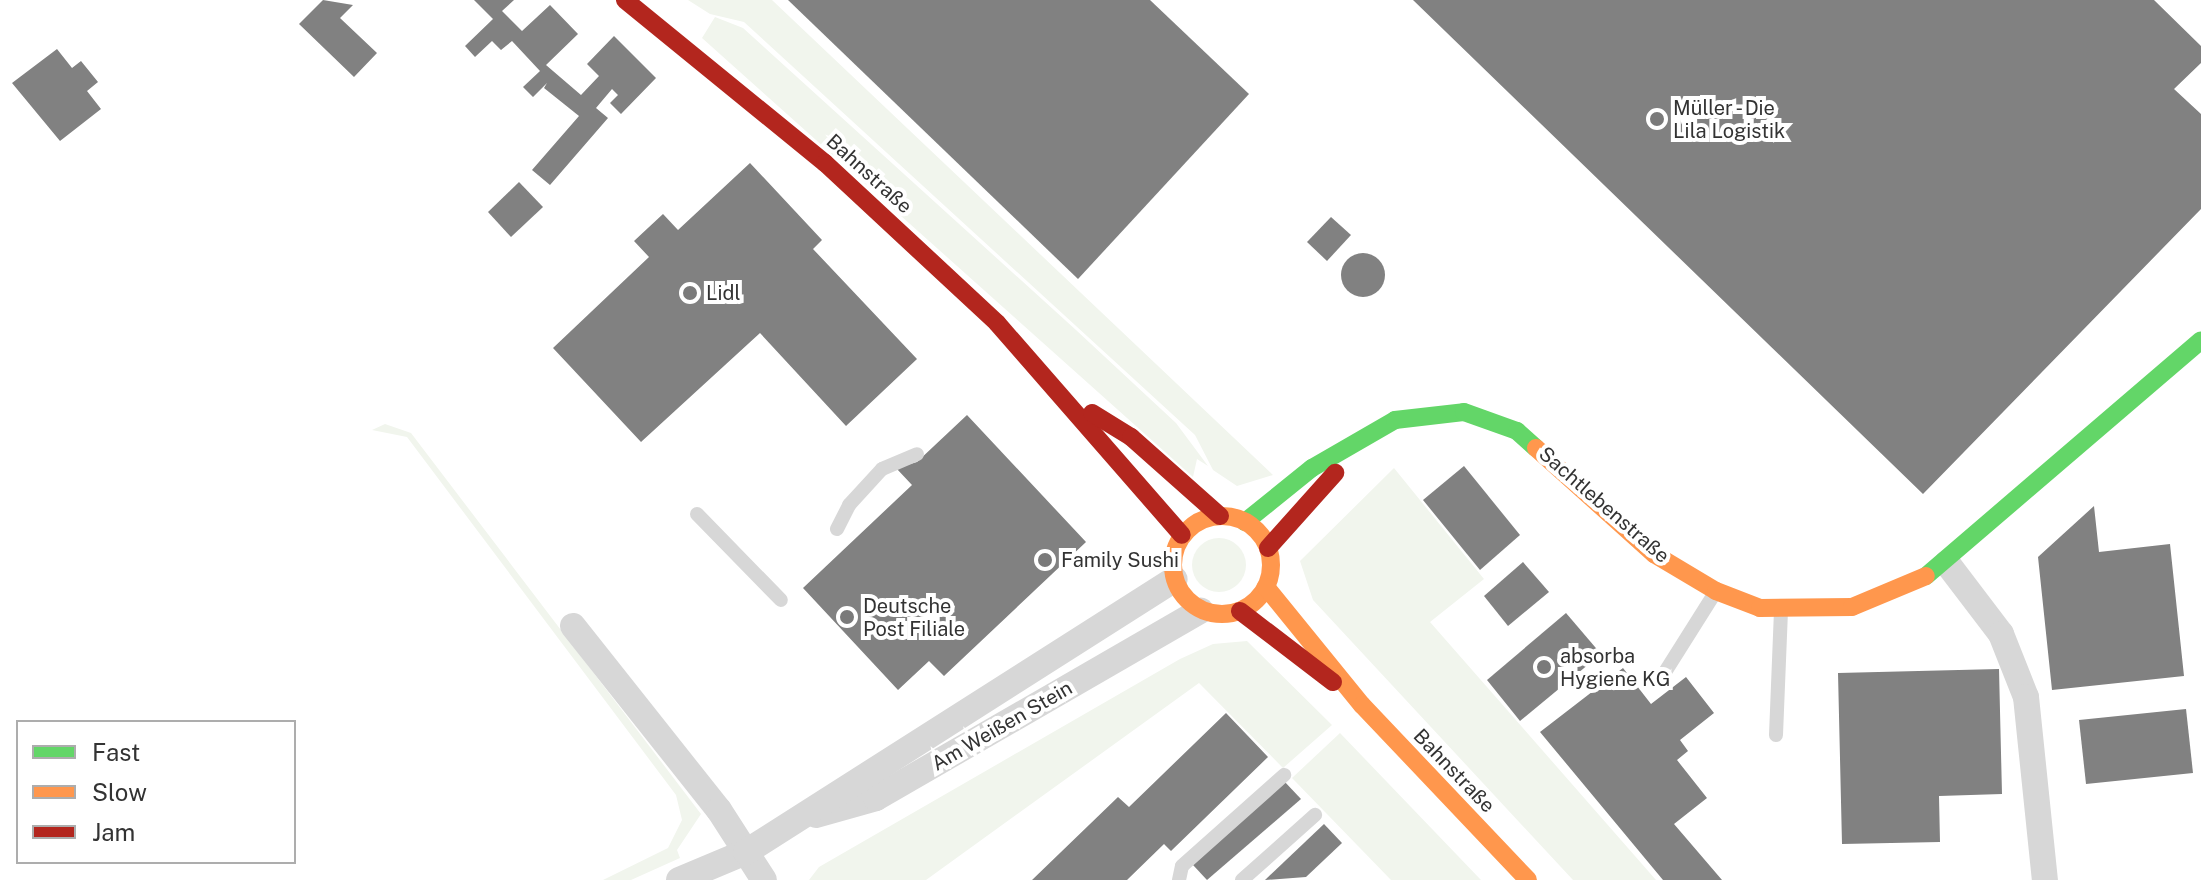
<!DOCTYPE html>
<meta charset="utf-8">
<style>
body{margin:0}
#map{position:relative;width:2201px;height:880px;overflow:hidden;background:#fff;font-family:"Public Sans",sans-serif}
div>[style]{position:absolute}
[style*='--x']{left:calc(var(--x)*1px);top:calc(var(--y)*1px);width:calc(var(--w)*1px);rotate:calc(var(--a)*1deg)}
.green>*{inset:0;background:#f1f5ed}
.round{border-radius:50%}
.building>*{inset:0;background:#818181}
.lane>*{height:14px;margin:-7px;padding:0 7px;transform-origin:7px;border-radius:7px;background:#d7d7d7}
.street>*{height:26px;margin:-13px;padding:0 13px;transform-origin:13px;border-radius:13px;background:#d7d7d7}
.fast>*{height:18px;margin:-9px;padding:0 9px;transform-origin:9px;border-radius:9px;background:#63d668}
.slow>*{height:18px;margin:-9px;padding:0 9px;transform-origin:9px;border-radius:9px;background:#ff974d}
.slow>.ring{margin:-9px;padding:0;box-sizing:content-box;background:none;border:18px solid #ff974d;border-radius:50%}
.jam>*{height:18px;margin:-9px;padding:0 9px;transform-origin:9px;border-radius:9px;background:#b3261e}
.dots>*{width:22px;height:22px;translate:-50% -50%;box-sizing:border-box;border:4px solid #fff;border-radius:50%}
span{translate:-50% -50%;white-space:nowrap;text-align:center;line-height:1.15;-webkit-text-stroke:8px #fff;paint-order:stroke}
.poi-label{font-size:20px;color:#333}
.left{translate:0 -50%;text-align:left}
.street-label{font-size:20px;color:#333}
.legend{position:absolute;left:16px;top:720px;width:280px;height:144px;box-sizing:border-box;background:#fff;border:2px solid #adadad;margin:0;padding:10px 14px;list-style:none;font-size:24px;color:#333}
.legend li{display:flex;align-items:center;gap:16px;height:40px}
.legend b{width:40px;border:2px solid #adadad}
</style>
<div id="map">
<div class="green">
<i style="clip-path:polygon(688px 0,772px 0,1273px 475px,1237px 486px,1213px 470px,1195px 435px,744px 22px,710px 14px)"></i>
<i style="clip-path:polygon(715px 17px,743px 28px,1076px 330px,1176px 423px,1208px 466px,1197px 459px,1193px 477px,702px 38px)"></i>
<i style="clip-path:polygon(385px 424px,411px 433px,701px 814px,677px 850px,680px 858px,631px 880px,603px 880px,668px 848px,682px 820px,676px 795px,407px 437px,372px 430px)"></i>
<i style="clip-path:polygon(1394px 468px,1484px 579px,1430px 622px,1656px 880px,1573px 880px,1313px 600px,1300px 561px)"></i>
<i class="round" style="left:1192px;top:538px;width:54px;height:54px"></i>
<i style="clip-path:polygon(1247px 641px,1332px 725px,1283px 768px,1199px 683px,926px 880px,809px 880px,819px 867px,1180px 659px,1213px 644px)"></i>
<i style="clip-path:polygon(1340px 733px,1481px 880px,1391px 880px,1292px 778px)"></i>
</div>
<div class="building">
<i style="clip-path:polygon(323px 0,353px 5px,340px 18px,377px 53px,354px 77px,299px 24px)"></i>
<i style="clip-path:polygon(474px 0,514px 0,502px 11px,522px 31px,550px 5px,578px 34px,546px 65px,581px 95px,599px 76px,587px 64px,614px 36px,656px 78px,621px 114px,610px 103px,618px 95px,612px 89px,596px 108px,608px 118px,550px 185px,532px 170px,579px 116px,544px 88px,547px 83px,533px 97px,523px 87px,540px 71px,512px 41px,501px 50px,492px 41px,475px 57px,465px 46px,493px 19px)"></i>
<i style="clip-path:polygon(788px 0,1150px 0,1249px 94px,1078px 279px)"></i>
<i style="clip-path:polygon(1413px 0,2154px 0,2201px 46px,2201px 63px,2174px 89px,2201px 114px,2201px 209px,1923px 494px)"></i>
<i style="clip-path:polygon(57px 49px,72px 68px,81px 61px,98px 82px,87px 91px,101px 109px,60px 141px,12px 83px)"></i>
<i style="clip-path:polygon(750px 163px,822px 240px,813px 249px,917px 359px,846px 426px,760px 333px,641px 442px,553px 348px,649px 257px,634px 241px,663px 214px,678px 230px)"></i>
<i style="clip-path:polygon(519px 182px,543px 207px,511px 237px,488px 212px)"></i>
<i style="clip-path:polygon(1331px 217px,1351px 235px,1327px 261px,1307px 242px)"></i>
<i class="round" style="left:1341px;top:253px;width:44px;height:44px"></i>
<i style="clip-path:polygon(967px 415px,1086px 542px,944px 676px,929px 661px,898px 690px,803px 588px,912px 485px,896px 468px,917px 462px)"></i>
<i style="clip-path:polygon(1464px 466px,1520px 535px,1480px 570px,1423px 500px)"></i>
<i style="clip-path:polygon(2094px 506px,2099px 552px,2170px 544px,2184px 676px,2052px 690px,2038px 557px)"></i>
<i style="clip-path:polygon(1523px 562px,1549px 592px,1508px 626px,1484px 596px)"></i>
<i style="clip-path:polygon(1566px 613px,1601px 654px,1520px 721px,1487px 680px)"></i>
<i style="clip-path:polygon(1623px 668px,1651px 704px,1686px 677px,1714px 713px,1680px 740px,1688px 751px,1677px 760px,1707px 798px,1674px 824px,1722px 880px,1663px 880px,1540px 732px)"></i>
<i style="clip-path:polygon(1999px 669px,2002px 794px,1939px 796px,1940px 842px,1842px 844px,1838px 673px)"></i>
<i style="clip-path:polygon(2186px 709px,2193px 773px,2086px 784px,2079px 720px)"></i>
<i style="clip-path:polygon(1226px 713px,1268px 757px,1171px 851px,1164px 844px,1127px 880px,1032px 880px,1118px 797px,1129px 807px)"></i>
<i style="clip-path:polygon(1283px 780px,1301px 799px,1207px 880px,1193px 865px)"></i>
<i style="clip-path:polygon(1324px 824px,1342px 843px,1306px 877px,1265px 880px)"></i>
</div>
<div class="lane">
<i style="--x:697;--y:514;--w:120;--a:45.7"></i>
<i style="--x:837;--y:529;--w:27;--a:-63"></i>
<i style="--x:849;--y:505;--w:49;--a:-47.5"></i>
<i style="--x:882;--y:469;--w:38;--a:-23"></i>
<i style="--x:1660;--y:680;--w:105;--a:-57.8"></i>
<i style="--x:1776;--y:735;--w:124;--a:-87.7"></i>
<i style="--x:1179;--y:880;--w:14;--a:-78"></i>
<i style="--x:1182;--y:866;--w:137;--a:-41.7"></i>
<i style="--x:1242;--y:880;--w:98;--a:-41.7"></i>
</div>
<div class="street">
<i style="--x:1947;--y:563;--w:89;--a:52.7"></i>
<i style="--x:2001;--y:634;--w:68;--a:68.4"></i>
<i style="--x:2026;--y:697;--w:184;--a:84.1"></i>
<i style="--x:573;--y:626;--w:235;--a:51.6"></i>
<i style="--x:719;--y:810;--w:83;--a:57.3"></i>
<i style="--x:816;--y:815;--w:62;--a:-15.8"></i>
<i style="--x:876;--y:798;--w:375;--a:-30"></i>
<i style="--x:679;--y:880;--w:73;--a:-22.7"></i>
<i style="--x:746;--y:852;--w:508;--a:-32.47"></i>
</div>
<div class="fast">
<i style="--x:1245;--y:522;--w:86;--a:-38.9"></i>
<i style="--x:1312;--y:468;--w:96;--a:-30"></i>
<i style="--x:1395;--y:420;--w:69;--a:-6.6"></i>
<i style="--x:1464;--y:412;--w:56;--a:19.7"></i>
<i style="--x:1517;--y:431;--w:25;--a:42"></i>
<i style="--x:1926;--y:576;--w:362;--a:-40.6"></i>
</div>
<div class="slow">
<i style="--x:1536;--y:448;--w:159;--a:41.9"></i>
<i style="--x:1654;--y:554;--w:72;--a:30.8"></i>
<i style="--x:1716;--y:591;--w:47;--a:21.1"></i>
<i style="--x:1760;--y:608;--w:92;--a:-0.6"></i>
<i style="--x:1852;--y:607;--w:80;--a:-22.7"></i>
<i class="ring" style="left:1173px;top:516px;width:80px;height:80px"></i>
<i style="--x:1266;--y:587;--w:152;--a:50.9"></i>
<i style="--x:1362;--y:705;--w:241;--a:46.5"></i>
</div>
<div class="jam">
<i style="--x:625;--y:0;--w:258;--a:39.2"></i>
<i style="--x:825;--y:163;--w:235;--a:42.9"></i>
<i style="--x:997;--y:323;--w:281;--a:48.9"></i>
<i style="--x:1092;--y:413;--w:46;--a:31.6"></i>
<i style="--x:1131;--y:437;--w:119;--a:41.6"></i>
<i style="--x:1268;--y:548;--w:101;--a:-48.2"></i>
<i style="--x:1240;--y:611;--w:117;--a:37.4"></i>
</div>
<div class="dots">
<i style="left:1657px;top:119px;background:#7a7a7a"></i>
<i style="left:690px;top:293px;background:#7a7a7a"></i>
<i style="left:1045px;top:560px;background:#7a7a7a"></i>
<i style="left:847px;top:617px;background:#7a7a7a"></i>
<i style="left:1544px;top:667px;background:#7a7a7a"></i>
</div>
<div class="poi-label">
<span class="left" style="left:1673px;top:120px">Müller - Die<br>Lila Logistik</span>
<span class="left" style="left:706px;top:293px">Lidl</span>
<span class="left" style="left:1061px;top:560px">Family Sushi</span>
<span class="left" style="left:863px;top:618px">Deutsche<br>Post Filiale</span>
<span class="left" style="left:1560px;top:668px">absorba<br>Hygiene KG</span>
</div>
<div class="street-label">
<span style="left:869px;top:174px;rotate:42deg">Bahnstraße</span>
<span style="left:1604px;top:505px;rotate:41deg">Sachtlebenstraße</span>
<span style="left:1002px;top:726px;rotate:-30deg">Am Weißen Stein</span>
<span style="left:1454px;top:771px;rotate:46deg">Bahnstraße</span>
</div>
<ul class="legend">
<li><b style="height:10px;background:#63d668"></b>Fast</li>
<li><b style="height:10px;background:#ff974d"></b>Slow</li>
<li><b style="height:10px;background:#b3261e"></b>Jam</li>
</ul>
</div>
